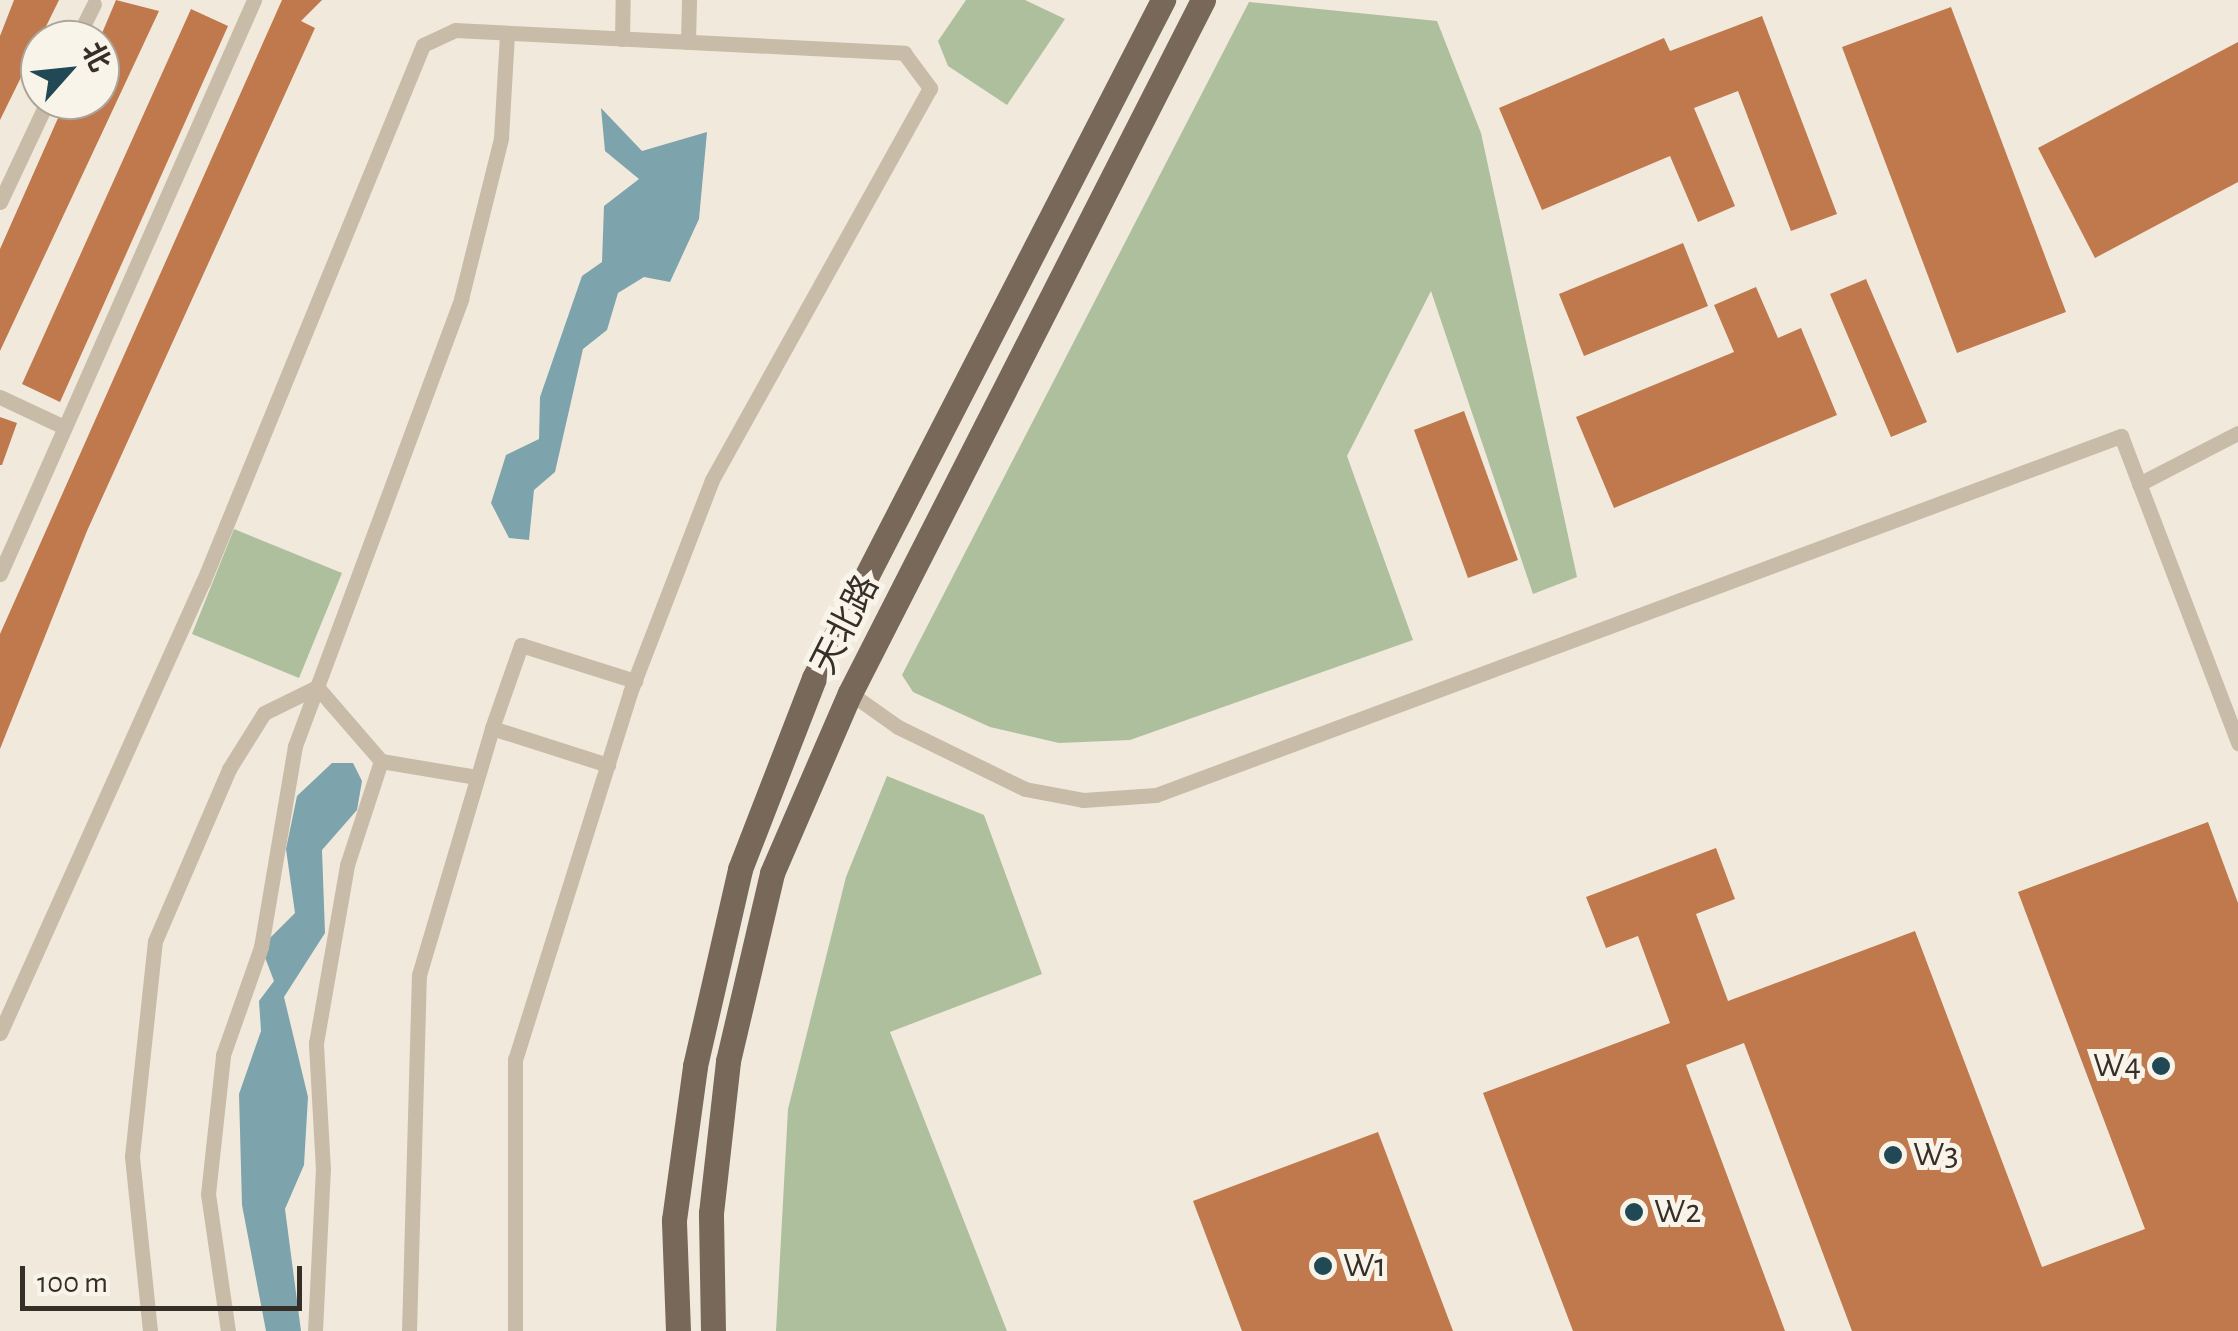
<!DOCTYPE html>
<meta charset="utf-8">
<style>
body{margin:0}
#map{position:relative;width:2238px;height:1331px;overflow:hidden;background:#f1eadc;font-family:"Alegreya Sans","Noto Sans SC",sans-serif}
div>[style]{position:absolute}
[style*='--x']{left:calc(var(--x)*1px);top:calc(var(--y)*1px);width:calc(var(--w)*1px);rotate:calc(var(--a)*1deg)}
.green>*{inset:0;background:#aebf9d}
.water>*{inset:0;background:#7da3ac}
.building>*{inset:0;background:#bf794c}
.minor>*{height:15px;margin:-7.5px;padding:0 7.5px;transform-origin:7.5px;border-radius:7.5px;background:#c8bca9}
.primary>*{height:25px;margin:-12.5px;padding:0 12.5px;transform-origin:12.5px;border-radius:12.5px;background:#77685a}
.dots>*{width:28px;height:28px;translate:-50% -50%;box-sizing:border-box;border:5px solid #f9f4e9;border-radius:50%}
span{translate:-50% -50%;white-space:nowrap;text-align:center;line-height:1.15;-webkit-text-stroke:10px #f9f4e9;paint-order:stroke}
.street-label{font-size:35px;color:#362f28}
.poi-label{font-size:35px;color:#362f28}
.right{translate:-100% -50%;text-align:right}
.left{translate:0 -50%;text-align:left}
.north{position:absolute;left:20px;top:20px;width:100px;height:100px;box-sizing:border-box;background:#f9f4e9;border:2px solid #aba59c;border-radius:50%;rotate:63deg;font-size:28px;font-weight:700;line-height:40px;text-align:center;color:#362f28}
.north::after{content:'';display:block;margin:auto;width:35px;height:45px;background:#204955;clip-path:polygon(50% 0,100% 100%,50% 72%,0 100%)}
.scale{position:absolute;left:20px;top:1266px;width:282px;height:45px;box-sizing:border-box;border:5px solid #362f28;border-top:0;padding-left:12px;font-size:30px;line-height:35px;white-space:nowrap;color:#362f28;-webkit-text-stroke:8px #f9f4e9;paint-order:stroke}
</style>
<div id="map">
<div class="green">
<i style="clip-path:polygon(966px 0,1025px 0,1065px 19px,1007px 105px,948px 66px,938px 41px)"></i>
<i style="clip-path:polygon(1249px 2px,1437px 21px,1481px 133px,1577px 577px,1533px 594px,1431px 291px,1347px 456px,1413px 640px,1130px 740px,1059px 743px,990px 727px,913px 692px,902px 675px)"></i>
<i style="clip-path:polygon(234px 529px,342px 573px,299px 678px,192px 634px)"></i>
<i style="clip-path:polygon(887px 776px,984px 815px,1042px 974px,890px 1032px,1007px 1331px,776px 1331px,788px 1109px,846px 877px)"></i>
</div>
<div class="water">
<i style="clip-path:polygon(601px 108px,642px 151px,707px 132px,699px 219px,670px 282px,644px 277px,618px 293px,607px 330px,583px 349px,555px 472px,534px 490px,529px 540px,509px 538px,491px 503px,506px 455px,539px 439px,540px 397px,582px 276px,602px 262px,604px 206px,639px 179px,605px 151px)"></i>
<i style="clip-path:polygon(332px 763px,353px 763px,362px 781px,357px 810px,322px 850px,325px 933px,284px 997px,308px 1097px,304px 1165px,285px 1209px,301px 1331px,266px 1331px,242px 1205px,239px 1094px,261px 1031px,259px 1001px,274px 981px,261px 947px,295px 913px,286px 849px,297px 796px)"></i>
</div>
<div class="building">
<i style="clip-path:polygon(14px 0,59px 0,0 120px,0 36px)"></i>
<i style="clip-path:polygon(116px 0,159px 11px,0 351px,0 249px,66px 100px,100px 100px,100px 38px)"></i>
<i style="clip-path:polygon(282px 0,322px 0,301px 21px,315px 28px,87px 531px,0 749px,0 634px)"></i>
<i style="clip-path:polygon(1951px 7px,2066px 312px,1957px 353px,1842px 47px)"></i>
<i style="clip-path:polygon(191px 9px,228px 26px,60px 402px,22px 384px)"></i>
<i style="clip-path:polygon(1762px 16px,1837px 214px,1791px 231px,1738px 91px,1694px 108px,1735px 206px,1698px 222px,1670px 156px,1542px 210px,1499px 108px,1664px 38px,1670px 51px)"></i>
<i style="clip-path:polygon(2238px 42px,2238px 182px,2095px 258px,2038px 148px)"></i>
<i style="clip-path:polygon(1683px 243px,1708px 306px,1584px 356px,1559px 294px)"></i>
<i style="clip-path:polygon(1866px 279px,1927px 422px,1891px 437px,1830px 294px)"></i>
<i style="clip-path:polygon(1756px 287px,1778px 338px,1801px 328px,1837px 415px,1614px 508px,1576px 417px,1734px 352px,1714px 305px)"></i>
<i style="clip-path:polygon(1464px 411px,1518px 560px,1468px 578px,1414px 430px)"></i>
<i style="clip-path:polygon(0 417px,17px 423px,2px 465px,0 465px)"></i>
<i style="clip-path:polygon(2208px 822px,2238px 903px,2238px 1331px,1852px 1331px,1744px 1043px,1686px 1065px,1785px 1331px,1573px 1331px,1483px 1093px,1670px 1023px,1638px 936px,1606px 948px,1586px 897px,1716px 848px,1735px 899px,1696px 914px,1728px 1001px,1915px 931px,2042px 1267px,2145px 1229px,2018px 892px)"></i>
<i style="clip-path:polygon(1378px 1132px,1453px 1331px,1242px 1331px,1193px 1201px)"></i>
</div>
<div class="minor">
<i style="--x:622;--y:39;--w:39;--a:-89"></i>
<i style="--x:76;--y:40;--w:40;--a:-63.4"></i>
<i style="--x:688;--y:42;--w:42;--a:-88.6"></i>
<i style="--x:0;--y:202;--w:113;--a:-64.8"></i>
<i style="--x:0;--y:397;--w:68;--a:25.1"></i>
<i style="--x:2139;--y:484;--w:111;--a:-27.3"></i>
<i style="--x:0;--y:574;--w:628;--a:-66.13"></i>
<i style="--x:850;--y:693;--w:59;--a:35.3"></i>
<i style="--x:898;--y:727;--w:141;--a:26"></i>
<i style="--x:1025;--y:789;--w:59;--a:10.7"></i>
<i style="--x:1083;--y:800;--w:73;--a:-3.9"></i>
<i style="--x:1156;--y:795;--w:1030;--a:-20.41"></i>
<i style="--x:2121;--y:436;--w:329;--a:69.1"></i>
<i style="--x:492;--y:728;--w:122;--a:17.7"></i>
<i style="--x:0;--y:1033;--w:495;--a:-65.8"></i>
<i style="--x:203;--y:582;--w:580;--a:-67.72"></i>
<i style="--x:423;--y:45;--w:35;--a:-25"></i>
<i style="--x:455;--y:30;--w:450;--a:2.9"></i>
<i style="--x:904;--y:53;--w:44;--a:53.4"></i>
<i style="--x:930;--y:88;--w:449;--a:119.1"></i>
<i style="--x:712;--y:480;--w:228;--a:111.1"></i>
<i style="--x:630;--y:693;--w:384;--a:107.4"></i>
<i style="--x:515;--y:1059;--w:272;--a:90"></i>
<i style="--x:150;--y:1331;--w:176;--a:-95.9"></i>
<i style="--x:132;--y:1156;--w:216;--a:-83.9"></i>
<i style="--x:155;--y:941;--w:187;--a:-66.7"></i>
<i style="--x:229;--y:769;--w:66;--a:-58"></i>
<i style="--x:264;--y:713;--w:59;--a:-26.1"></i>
<i style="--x:317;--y:687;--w:414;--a:-69.6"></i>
<i style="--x:461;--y:299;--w:166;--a:-76"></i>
<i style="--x:501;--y:138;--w:105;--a:-86.7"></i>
<i style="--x:228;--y:1331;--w:138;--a:-98.3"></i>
<i style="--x:208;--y:1194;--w:140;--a:-83.8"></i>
<i style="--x:223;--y:1055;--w:114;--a:-70.6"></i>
<i style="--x:261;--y:947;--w:204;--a:-80.4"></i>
<i style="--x:295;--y:746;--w:63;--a:-69.6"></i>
<i style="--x:317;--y:687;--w:98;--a:49.1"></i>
<i style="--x:381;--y:761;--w:97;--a:9.5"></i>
<i style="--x:315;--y:1331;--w:161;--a:-87.2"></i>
<i style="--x:323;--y:1170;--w:127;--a:-93.2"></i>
<i style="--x:316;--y:1043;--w:181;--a:-80.1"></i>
<i style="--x:347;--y:865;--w:109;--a:-71.9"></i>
<i style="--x:409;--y:1331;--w:356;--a:-88.4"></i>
<i style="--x:419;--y:975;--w:258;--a:-73.5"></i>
<i style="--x:492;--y:728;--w:88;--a:-70.7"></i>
<i style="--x:521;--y:645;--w:120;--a:17.5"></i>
</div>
<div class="primary">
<i style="--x:678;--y:1331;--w:111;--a:-92.1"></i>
<i style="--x:674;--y:1220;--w:155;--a:-82.2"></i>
<i style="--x:695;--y:1066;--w:202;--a:-77.1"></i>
<i style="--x:740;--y:869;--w:205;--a:-68.8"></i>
<i style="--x:814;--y:678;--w:763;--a:-62.76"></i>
<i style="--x:713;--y:1331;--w:118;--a:-91"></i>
<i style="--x:711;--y:1213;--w:153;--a:-83.6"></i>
<i style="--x:728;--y:1061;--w:193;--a:-76.8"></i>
<i style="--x:772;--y:873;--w:196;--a:-66.6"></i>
<i style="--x:850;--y:693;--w:778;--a:-63.01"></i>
</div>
<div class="dots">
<i style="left:2161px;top:1066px;background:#204955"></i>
<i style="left:1893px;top:1155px;background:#204955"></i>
<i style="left:1634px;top:1212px;background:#204955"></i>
<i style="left:1323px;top:1266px;background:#204955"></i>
</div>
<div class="street-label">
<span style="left:846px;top:625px;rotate:-63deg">天北路</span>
</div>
<div class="poi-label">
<span class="right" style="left:2141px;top:1066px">W4</span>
<span class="left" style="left:1913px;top:1155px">W3</span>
<span class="left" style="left:1654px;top:1212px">W2</span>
<span class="left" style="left:1343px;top:1266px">W1</span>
</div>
<div class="north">北</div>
<div class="scale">100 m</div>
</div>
